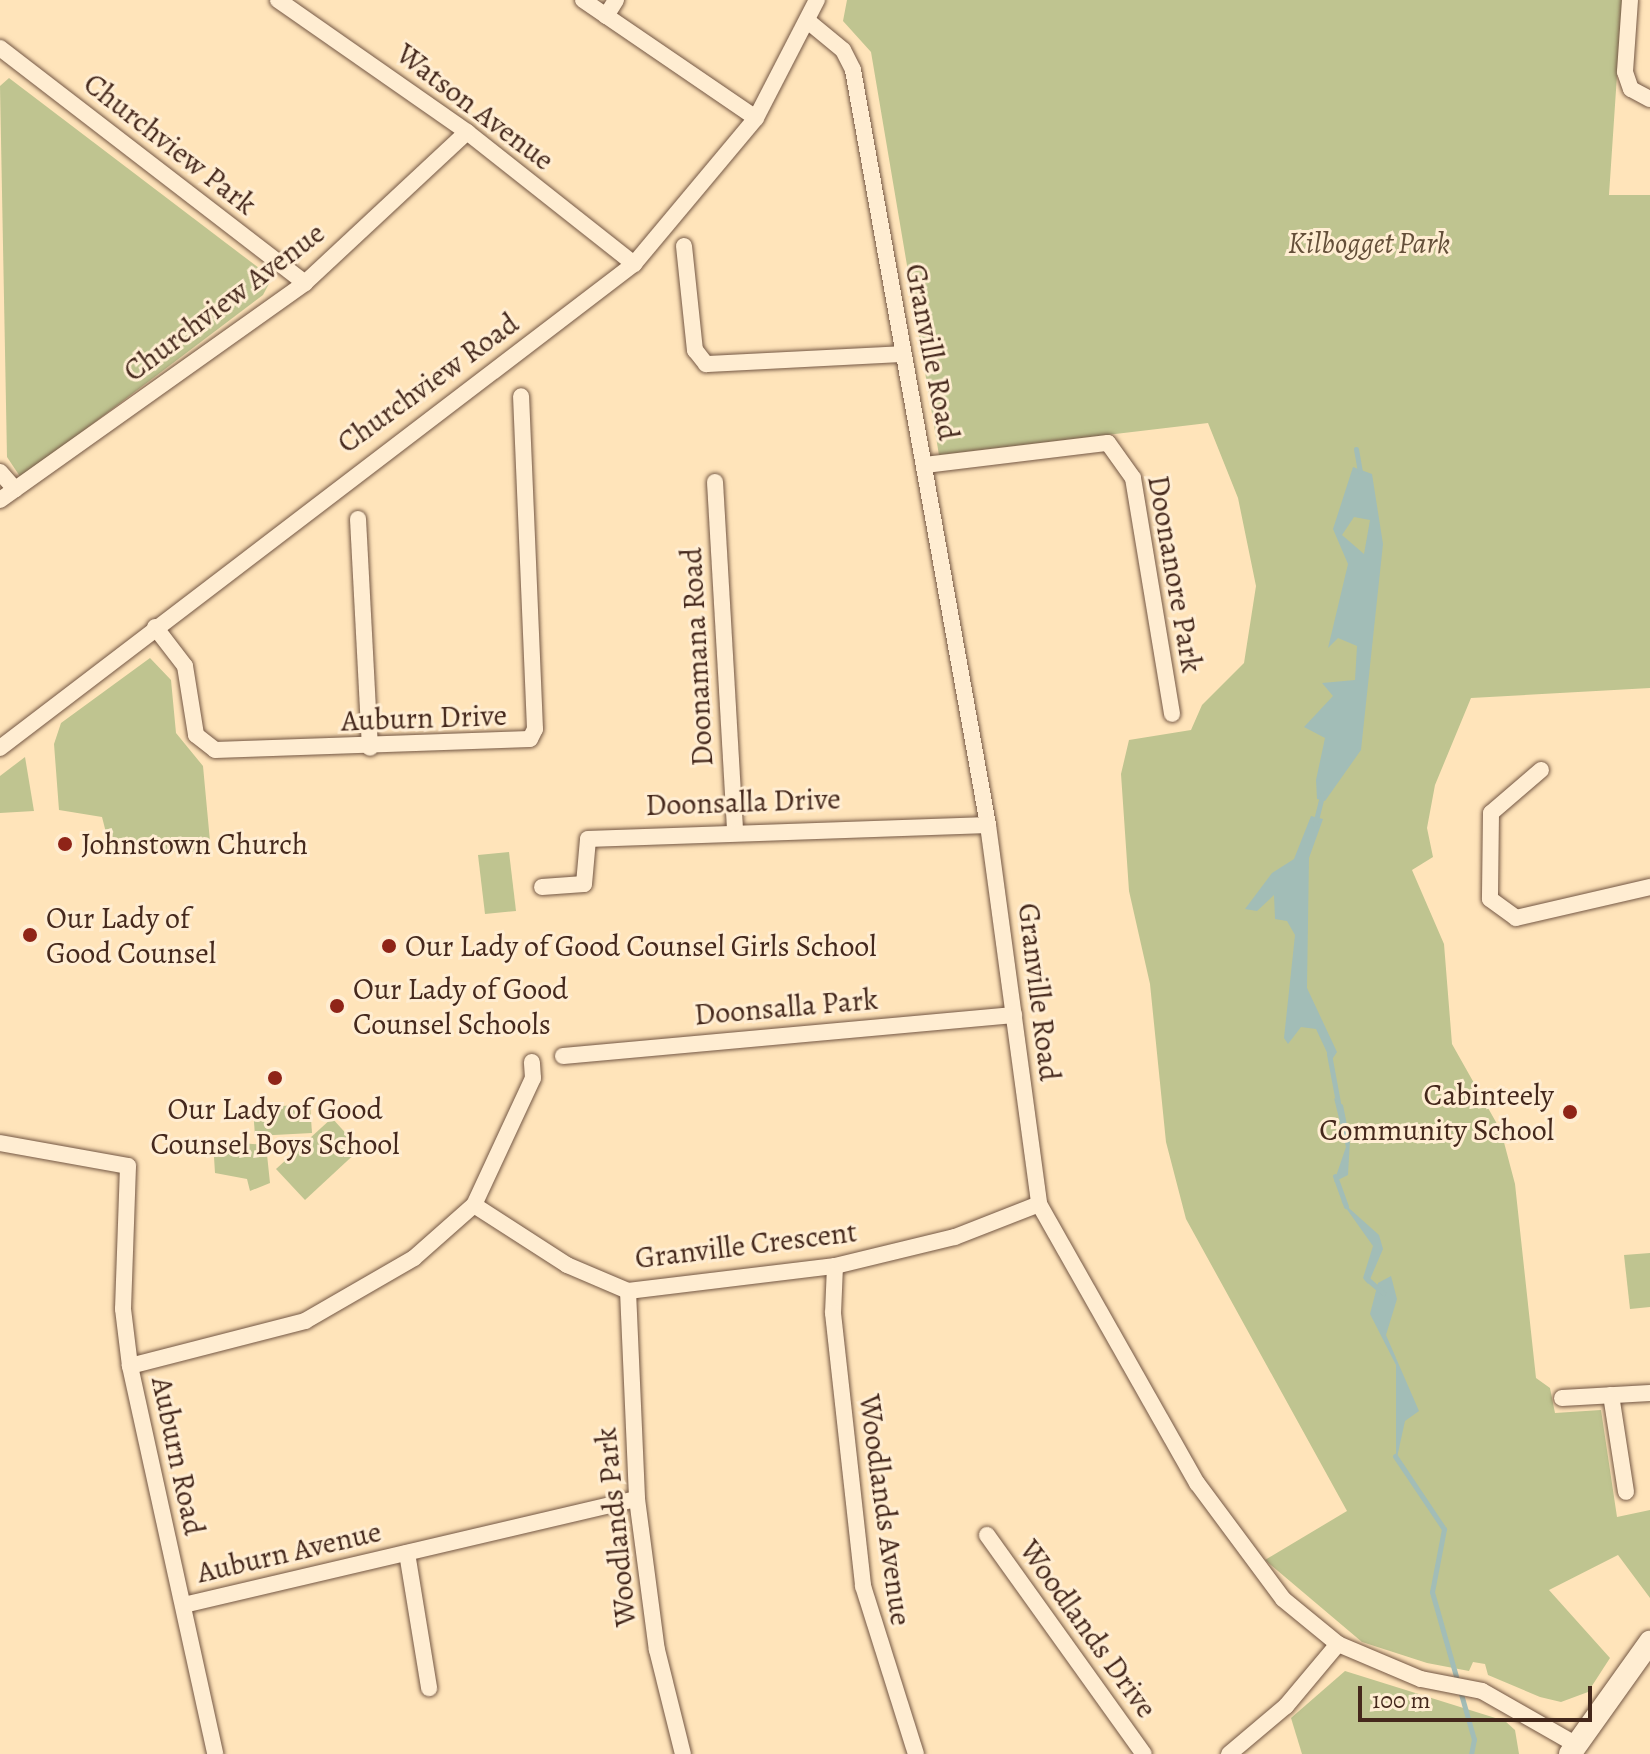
<!DOCTYPE html>
<style>
body{margin:0}
#map{position:relative;width:1650px;height:1754px;overflow:hidden;background:#ffe4ba;font-family:Alegreya,serif}
div>[style]{position:absolute}
[style*='--x']{left:calc(var(--x)*1px);top:calc(var(--y)*1px);width:calc(var(--w)*1px);rotate:calc(var(--a)*1deg)}
.green>*{inset:0;background:#bfc490}
.water>*{inset:0;background:#a2bdb7}
.stream>*{height:5px;margin:-2.5px;padding:0 2.5px;transform-origin:2.5px;border-radius:2.5px;background:#a2bdb7}
.roads{filter:drop-shadow(0 0 2px #745744) drop-shadow(0 0 2px #745744)}
.street>*{height:16px;margin:-8px;padding:0 8px;transform-origin:8px;border-radius:8px;background:#ffedd2}
.secondary>*{height:22px;margin:-11px;padding:0 11px;transform-origin:11px;border-radius:11px;background:#ffedd2}
.dots>*{width:22px;height:22px;translate:-50% -50%;box-sizing:border-box;border:4px solid #ffedd2;border-radius:50%}
span{translate:-50% -50%;white-space:nowrap;text-align:center;line-height:1.15;-webkit-text-stroke:6px #ffedd2;paint-order:stroke}
.street-label{font-size:30px;color:#45281c}
.park-label{font-size:30px;color:#644f39;font-style:italic}
.poi-label{font-size:30px;color:#45281c}
.left{translate:0 -50%;text-align:left}
.right{translate:-100% -50%;text-align:right}
.scale{position:absolute;left:1358px;top:1686px;width:234px;height:36px;box-sizing:border-box;border:4px solid #45281c;border-top:0;padding-left:10px;font-size:24px;line-height:28px;white-space:nowrap;color:#45281c;-webkit-text-stroke:6px #ffedd2;paint-order:stroke}
</style>
<div id="map">
<div class="green">
<i style="clip-path:polygon(847px 0,1622px 0,1609px 195px,1650px 195px,1650px 688px,1471px 698px,1435px 785px,1427px 828px,1433px 857px,1412px 870px,1444px 944px,1452px 1044px,1501px 1131px,1515px 1184px,1536px 1378px,1550px 1388px,1555px 1413px,1601px 1410px,1617px 1517px,1650px 1510px,1650px 1598px,1618px 1555px,1549px 1590px,1610px 1658px,1588px 1692px,1561px 1702px,1540px 1697px,1488px 1675px,1485px 1664px,1473px 1662px,1469px 1671px,1427px 1663px,1362px 1642px,1265px 1560px,1347px 1511px,1186px 1219px,1166px 1142px,1150px 984px,1129px 891px,1121px 774px,1129px 740px,1191px 730px,1202px 705px,1244px 663px,1256px 586px,1238px 498px,1208px 423px,939px 455px,871px 52px,843px 21px)"></i>
<i style="clip-path:polygon(9px 78px,272px 278px,263px 295px,21px 478px,7px 457px,0 86px)"></i>
<i style="clip-path:polygon(150px 658px,171px 680px,176px 733px,203px 766px,211px 852px,111px 852px,102px 817px,59px 810px,54px 744px,61px 723px)"></i>
<i style="clip-path:polygon(25px 757px,34px 811px,0 813px,0 776px)"></i>
<i style="clip-path:polygon(509px 852px,516px 911px,485px 914px,478px 855px)"></i>
<i style="clip-path:polygon(310px 1104px,312px 1133px,255px 1136px,253px 1108px)"></i>
<i style="clip-path:polygon(332px 1118px,360px 1149px,305px 1200px,276px 1169px)"></i>
<i style="clip-path:polygon(228px 1142px,266px 1145px,270px 1183px,250px 1191px,247px 1179px,215px 1173px,214px 1157px)"></i>
<i style="clip-path:polygon(1650px 1253px,1650px 1307px,1630px 1309px,1624px 1255px)"></i>
<i style="clip-path:polygon(1345px 1671px,1505px 1721px,1515px 1730px,1519px 1754px,1302px 1754px,1291px 1718px)"></i>
</div>
<div class="water">
<i style="clip-path:polygon(evenodd,1353px 467px,1372px 474px,1383px 544px,1361px 750px,1325px 801px,1317px 799px,1316px 780px,1325px 738px,1304px 727px,1333px 696px,1322px 683px,1355px 680px,1357px 646px,1338px 638px,1328px 648px,1348px 564px,1333px 529px,1353px 467px,1354px 517px,1370px 520px,1364px 554px,1342px 535px,1354px 517px)"></i>
<i style="clip-path:polygon(1311px 816px,1323px 819px,1309px 858px,1307px 988px,1337px 1052px,1331px 1061px,1316px 1029px,1301px 1027px,1288px 1044px,1284px 1038px,1295px 935px,1287px 921px,1275px 919px,1274px 895px,1257px 911px,1245px 909px,1272px 873px,1294px 859px)"></i>
<i style="clip-path:polygon(1334px 1098px,1343px 1105px,1350px 1140px,1348px 1175px,1334px 1182px,1346px 1147px)"></i>
<i style="clip-path:polygon(1341px 1201px,1379px 1235px,1383px 1249px,1368px 1284px,1363px 1278px,1373px 1246px)"></i>
<i style="clip-path:polygon(1391px 1276px,1397px 1299px,1386px 1335px,1419px 1411px,1405px 1421px,1396px 1462px,1396px 1365px,1370px 1314px,1378px 1283px)"></i>
</div>
<div class="stream">
<i style="--x:1356;--y:449;--w:22;--a:80"></i>
<i style="--x:1315;--y:824;--w:30;--a:-76"></i>
<i style="--x:1329;--y:1054;--w:49;--a:79.4"></i>
<i style="--x:1335;--y:1176;--w:32;--a:70"></i>
<i style="--x:1366;--y:1278;--w:23;--a:41"></i>
<i style="--x:1395;--y:1456;--w:88;--a:56.1"></i>
<i style="--x:1444;--y:1529;--w:64;--a:100.8"></i>
<i style="--x:1432;--y:1592;--w:153;--a:74.1"></i>
<i style="--x:1474;--y:1739;--w:15;--a:101"></i>
</div>
<div class="roads">
<div class="street">
<i style="--x:278;--y:0;--w:231;--a:34.9"></i>
<i style="--x:467;--y:132;--w:213;--a:38.3"></i>
<i style="--x:583;--y:0;--w:209;--a:34.3"></i>
<i style="--x:1630;--y:0;--w:72;--a:94"></i>
<i style="--x:1625;--y:72;--w:18;--a:71"></i>
<i style="--x:1631;--y:89;--w:21;--a:28"></i>
<i style="--x:606;--y:16;--w:19;--a:-58"></i>
<i style="--x:809;--y:22;--w:44;--a:39.5"></i>
<i style="--x:843;--y:50;--w:22;--a:63"></i>
<i style="--x:853;--y:70;--w:767;--a:79.86"></i>
<i style="--x:988;--y:825;--w:382;--a:82.3"></i>
<i style="--x:1039;--y:1204;--w:321;--a:60.5"></i>
<i style="--x:1197;--y:1483;--w:144;--a:53.4"></i>
<i style="--x:1283;--y:1599;--w:71;--a:39.3"></i>
<i style="--x:1338;--y:1644;--w:90;--a:22.9"></i>
<i style="--x:1421;--y:1679;--w:62;--a:11.1"></i>
<i style="--x:1482;--y:1691;--w:107;--a:29.7"></i>
<i style="--x:0;--y:48;--w:385;--a:37.6"></i>
<i style="--x:684;--y:246;--w:105;--a:84"></i>
<i style="--x:695;--y:350;--w:18;--a:52"></i>
<i style="--x:706;--y:364;--w:197;--a:-2.9"></i>
<i style="--x:925;--y:465;--w:184;--a:-6.9"></i>
<i style="--x:1108;--y:443;--w:43;--a:54.5"></i>
<i style="--x:1133;--y:478;--w:239;--a:80.6"></i>
<i style="--x:0;--y:472;--w:23;--a:49"></i>
<i style="--x:715;--y:482;--w:347;--a:86.7"></i>
<i style="--x:0;--y:500;--w:374;--a:-35.4"></i>
<i style="--x:305;--y:283;--w:221;--a:-43"></i>
<i style="--x:358;--y:519;--w:229;--a:87"></i>
<i style="--x:155;--y:627;--w:49;--a:52.4"></i>
<i style="--x:185;--y:666;--w:70;--a:80.9"></i>
<i style="--x:196;--y:735;--w:24;--a:38"></i>
<i style="--x:215;--y:750;--w:315;--a:-2"></i>
<i style="--x:530;--y:739;--w:11;--a:-63"></i>
<i style="--x:535;--y:729;--w:333;--a:-92.4"></i>
<i style="--x:0;--y:748;--w:798;--a:-37.36"></i>
<i style="--x:634;--y:264;--w:190;--a:-50.1"></i>
<i style="--x:756;--y:118;--w:133;--a:-62.7"></i>
<i style="--x:1541;--y:770;--w:66;--a:139.3"></i>
<i style="--x:1491;--y:813;--w:86;--a:90.7"></i>
<i style="--x:1490;--y:899;--w:32;--a:36"></i>
<i style="--x:1516;--y:918;--w:138;--a:-13"></i>
<i style="--x:542;--y:887;--w:42;--a:-4.1"></i>
<i style="--x:584;--y:884;--w:45;--a:-84.9"></i>
<i style="--x:588;--y:839;--w:400;--a:-2"></i>
<i style="--x:563;--y:1056;--w:453;--a:-5.2"></i>
<i style="--x:0;--y:1143;--w:130;--a:10.2"></i>
<i style="--x:128;--y:1166;--w:143;--a:92"></i>
<i style="--x:123;--y:1309;--w:57;--a:83"></i>
<i style="--x:130;--y:1366;--w:397;--a:77.6"></i>
<i style="--x:474;--y:1205;--w:111;--a:32.8"></i>
<i style="--x:567;--y:1265;--w:66;--a:23.1"></i>
<i style="--x:628;--y:1291;--w:209;--a:-6.9"></i>
<i style="--x:835;--y:1266;--w:123;--a:-13.6"></i>
<i style="--x:955;--y:1237;--w:90;--a:-21.4"></i>
<i style="--x:835;--y:1266;--w:47;--a:92.4"></i>
<i style="--x:833;--y:1313;--w:275;--a:83.7"></i>
<i style="--x:863;--y:1586;--w:176;--a:72.5"></i>
<i style="--x:628;--y:1291;--w:208;--a:87.5"></i>
<i style="--x:637;--y:1499;--w:152;--a:82.5"></i>
<i style="--x:657;--y:1650;--w:107;--a:76"></i>
<i style="--x:130;--y:1366;--w:181;--a:-14.4"></i>
<i style="--x:305;--y:1321;--w:126;--a:-30"></i>
<i style="--x:414;--y:1258;--w:80;--a:-41.5"></i>
<i style="--x:474;--y:1205;--w:140;--a:-65.1"></i>
<i style="--x:533;--y:1078;--w:16;--a:-94"></i>
<i style="--x:1611;--y:1395;--w:98;--a:81.2"></i>
<i style="--x:1562;--y:1398;--w:88;--a:-3.3"></i>
<i style="--x:987;--y:1535;--w:269;--a:54.4"></i>
<i style="--x:407;--y:1553;--w:137;--a:80.7"></i>
<i style="--x:184;--y:1605;--w:465;--a:-13.2"></i>
<i style="--x:1229;--y:1754;--w:75;--a:-40.1"></i>
<i style="--x:1286;--y:1706;--w:81;--a:-50"></i>
</div>
<div class="secondary">
<i style="--x:1570;--y:1754;--w:138;--a:-54.5"></i>
</div>
</div>
<div class="dots">
<i style="left:65px;top:844px;background:#8f2418"></i>
<i style="left:30px;top:935px;background:#8f2418"></i>
<i style="left:389px;top:946px;background:#8f2418"></i>
<i style="left:337px;top:1006px;background:#8f2418"></i>
<i style="left:275px;top:1078px;background:#8f2418"></i>
<i style="left:1570px;top:1112px;background:#8f2418"></i>
</div>
<div class="street-label">
<span style="left:475px;top:107px;rotate:37deg">Watson Avenue</span>
<span style="left:170px;top:144px;rotate:38deg">Churchview Park</span>
<span style="left:224px;top:302px;rotate:-37deg">Churchview Avenue</span>
<span style="left:932px;top:352px;rotate:79deg">Granville Road</span>
<span style="left:428px;top:383px;rotate:-36deg">Churchview Road</span>
<span style="left:1175px;top:574px;rotate:80deg">Doonanore Park</span>
<span style="left:697px;top:657px;rotate:-93deg">Doonamana Road</span>
<span style="left:424px;top:718px;rotate:-2deg">Auburn Drive</span>
<span style="left:743px;top:802px;rotate:-2deg">Doonsalla Drive</span>
<span style="left:1039px;top:992px;rotate:83deg">Granville Road</span>
<span style="left:786px;top:1007px;rotate:-5deg">Doonsalla Park</span>
<span style="left:746px;top:1245px;rotate:-7deg">Granville Crescent</span>
<span style="left:178px;top:1456px;rotate:78deg">Auburn Road</span>
<span style="left:885px;top:1510px;rotate:82deg">Woodlands Avenue</span>
<span style="left:616px;top:1527px;rotate:-96deg">Woodlands Park</span>
<span style="left:289px;top:1552px;rotate:-13deg">Auburn Avenue</span>
<span style="left:1088px;top:1629px;rotate:54deg">Woodlands Drive</span>
</div>
<div class="park-label">
<span style="left:1369px;top:243px">Kilbogget Park</span>
</div>
<div class="poi-label">
<span class="left" style="left:81px;top:844px">Johnstown Church</span>
<span class="left" style="left:46px;top:935px">Our Lady of<br>Good Counsel</span>
<span class="left" style="left:405px;top:946px">Our Lady of Good Counsel Girls School</span>
<span class="left" style="left:353px;top:1006px">Our Lady of Good<br>Counsel Schools</span>
<span class="right" style="left:1554px;top:1112px">Cabinteely<br>Community School</span>
<span style="left:275px;top:1126px">Our Lady of Good<br>Counsel Boys School</span>
</div>
<div class="scale">100 m</div>
</div>
